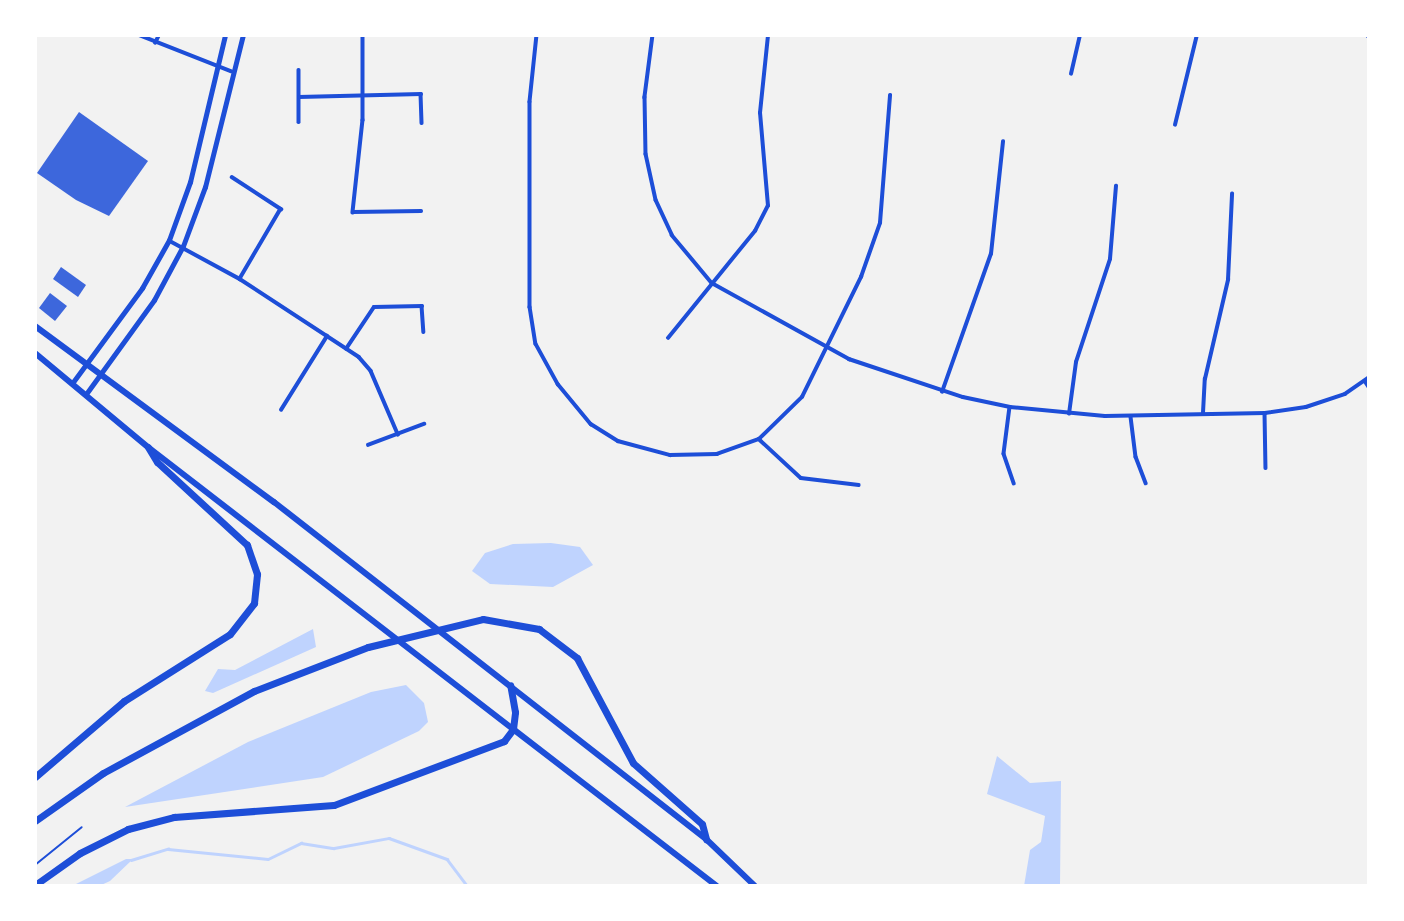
<!DOCTYPE html>
<style>
body{margin:0}
#map{position:relative;width:1404px;height:921px;overflow:hidden;background:#f2f2f2;font-family:"Archivo Narrow",sans-serif}
div>[style]{position:absolute}
[style*='--x']{left:calc(var(--x)*1px);top:calc(var(--y)*1px);width:calc(var(--w)*1px);rotate:calc(var(--a)*1deg)}
.water>*{inset:0;background:#bfd3fe}
.stream>*{height:2.5px;margin:-1.25px;padding:0 1.25px;transform-origin:1.25px;border-radius:1.25px;background:#bfd3fe}
.building>*{inset:0;background:#3d67dc}
.service>*{height:2px;margin:-1px;padding:0 1px;transform-origin:1px;border-radius:1px;background:#1d4ed8}
.minor>*{height:3.5px;margin:-1.75px;padding:0 1.75px;transform-origin:1.75px;border-radius:1.75px;background:#1d4ed8}
.secondary>*{height:5px;margin:-2.5px;padding:0 2.5px;transform-origin:2.5px;border-radius:2.5px;background:#1d4ed8}
.primary>*{height:6px;margin:-3px;padding:0 3px;transform-origin:3px;border-radius:3px;background:#1d4ed8}
.trunk>*{height:6px;margin:-3px;padding:0 3px;transform-origin:3px;border-radius:3px;background:#1d4ed8}
.motorway>*{height:7px;margin:-3.5px;padding:0 3.5px;transform-origin:3.5px;border-radius:3.5px;background:#1d4ed8}
span{translate:-50% -50%;white-space:nowrap;text-align:center;line-height:1.15;-webkit-text-stroke:7px #fff;paint-order:stroke}
.frame{position:absolute;inset:0;border:37px solid #fff;pointer-events:none}
</style>
<div id="map">
<div class="water">
<i style="clip-path:polygon(551px 543px,580px 547px,593px 565px,553px 587px,490px 584px,472px 571px,485px 553px,513px 544px)"></i>
<i style="clip-path:polygon(313px 629px,316px 647px,213px 693px,205px 691px,218px 669px,235px 670px)"></i>
<i style="clip-path:polygon(406px 685px,424px 703px,428px 722px,419px 731px,323px 777px,125px 807px,248px 742px,371px 692px)"></i>
<i style="clip-path:polygon(997px 756px,1030px 783px,1061px 781px,1060px 886px,1024px 886px,1030px 850px,1041px 842px,1045px 816px,987px 794px)"></i>
<i style="clip-path:polygon(126px 859px,133px 859px,110px 881px,99px 886px,72px 886px)"></i>
</div>
<div class="stream">
<i style="--x:131;--y:860;--w:39;--a:-17"></i>
<i style="--x:168;--y:849;--w:100;--a:5.7"></i>
<i style="--x:268;--y:859;--w:37;--a:-26"></i>
<i style="--x:301;--y:843;--w:33;--a:9"></i>
<i style="--x:334;--y:848;--w:56;--a:-10.3"></i>
<i style="--x:389;--y:838;--w:62;--a:19.9"></i>
<i style="--x:447;--y:859;--w:34;--a:53"></i>
</div>
<div class="building">
<i style="clip-path:polygon(79px 112px,148px 161px,109px 216px,76px 200px,37px 173px)"></i>
<i style="clip-path:polygon(61px 267px,86px 285px,78px 297px,53px 279px)"></i>
<i style="clip-path:polygon(50px 293px,67px 306px,55px 321px,39px 308px)"></i>
</div>
<div class="service">
<i style="--x:35;--y:865;--w:60;--a:-39"></i>
</div>
<div class="minor">
<i style="--x:139;--y:35;--w:99;--a:21.4"></i>
<i style="--x:363;--y:35;--w:85;--a:90"></i>
<i style="--x:363;--y:120;--w:93;--a:96.2"></i>
<i style="--x:353;--y:212;--w:68;--a:-0.8"></i>
<i style="--x:537;--y:35;--w:67;--a:96"></i>
<i style="--x:530;--y:102;--w:205;--a:90"></i>
<i style="--x:530;--y:307;--w:37;--a:81"></i>
<i style="--x:536;--y:344;--w:46;--a:61.2"></i>
<i style="--x:558;--y:384;--w:52;--a:50.5"></i>
<i style="--x:591;--y:424;--w:32;--a:32"></i>
<i style="--x:618;--y:441;--w:54;--a:15.1"></i>
<i style="--x:670;--y:455;--w:47;--a:-1.2"></i>
<i style="--x:717;--y:454;--w:45;--a:-19.7"></i>
<i style="--x:759;--y:439;--w:60;--a:-44.3"></i>
<i style="--x:802;--y:397;--w:134;--a:-63.8"></i>
<i style="--x:861;--y:277;--w:57;--a:-70.6"></i>
<i style="--x:880;--y:223;--w:128;--a:-85.5"></i>
<i style="--x:653;--y:35;--w:63;--a:97.4"></i>
<i style="--x:645;--y:97;--w:57;--a:89"></i>
<i style="--x:646;--y:154;--w:47;--a:77.7"></i>
<i style="--x:656;--y:200;--w:38;--a:65"></i>
<i style="--x:672;--y:235;--w:62;--a:50.2"></i>
<i style="--x:712;--y:283;--w:157;--a:29"></i>
<i style="--x:849;--y:359;--w:120;--a:18.4"></i>
<i style="--x:963;--y:397;--w:48;--a:12"></i>
<i style="--x:1010;--y:407;--w:95;--a:5.4"></i>
<i style="--x:1105;--y:416;--w:160;--a:-1.1"></i>
<i style="--x:1265;--y:413;--w:41;--a:-8.3"></i>
<i style="--x:1306;--y:407;--w:41;--a:-18.4"></i>
<i style="--x:1345;--y:394;--w:29;--a:-35"></i>
<i style="--x:1367;--y:35;--w:3;--a:45"></i>
<i style="--x:155;--y:43;--w:9;--a:-63"></i>
<i style="--x:299;--y:70;--w:52;--a:90"></i>
<i style="--x:1071;--y:74;--w:40;--a:-77"></i>
<i style="--x:299;--y:97;--w:122;--a:-1.4"></i>
<i style="--x:421;--y:94;--w:29;--a:88"></i>
<i style="--x:1175;--y:125;--w:93;--a:-76.3"></i>
<i style="--x:232;--y:177;--w:59;--a:33.1"></i>
<i style="--x:281;--y:209;--w:81;--a:120.4"></i>
<i style="--x:170;--y:241;--w:80;--a:28.5"></i>
<i style="--x:240;--y:279;--w:142;--a:33.2"></i>
<i style="--x:359;--y:357;--w:18;--a:49"></i>
<i style="--x:371;--y:371;--w:69;--a:66.8"></i>
<i style="--x:668;--y:338;--w:138;--a:-50.9"></i>
<i style="--x:755;--y:231;--w:28;--a:-63"></i>
<i style="--x:768;--y:206;--w:93;--a:-94.9"></i>
<i style="--x:760;--y:113;--w:78;--a:-84.1"></i>
<i style="--x:346;--y:349;--w:50;--a:-56.3"></i>
<i style="--x:374;--y:307;--w:48;--a:-1.2"></i>
<i style="--x:422;--y:306;--w:26;--a:86"></i>
<i style="--x:1365;--y:381;--w:7;--a:56"></i>
<i style="--x:942;--y:392;--w:146;--a:-70.5"></i>
<i style="--x:991;--y:254;--w:113;--a:-83.9"></i>
<i style="--x:1010;--y:407;--w:47;--a:97.3"></i>
<i style="--x:1004;--y:454;--w:31;--a:71"></i>
<i style="--x:281;--y:410;--w:87;--a:-58.1"></i>
<i style="--x:1203;--y:413;--w:34;--a:-87"></i>
<i style="--x:1205;--y:379;--w:102;--a:-76.9"></i>
<i style="--x:1228;--y:280;--w:86;--a:-87.3"></i>
<i style="--x:1265;--y:413;--w:55;--a:89"></i>
<i style="--x:1069;--y:414;--w:52;--a:-82.3"></i>
<i style="--x:1076;--y:362;--w:108;--a:-71.7"></i>
<i style="--x:1110;--y:259;--w:73;--a:-85.3"></i>
<i style="--x:1131;--y:417;--w:40;--a:82.9"></i>
<i style="--x:1136;--y:457;--w:28;--a:69"></i>
<i style="--x:759;--y:439;--w:57;--a:42.9"></i>
<i style="--x:801;--y:478;--w:58;--a:6.9"></i>
<i style="--x:368;--y:445;--w:60;--a:-20.6"></i>
</div>
<div class="secondary">
<i style="--x:73;--y:382;--w:117;--a:-53.7"></i>
<i style="--x:142;--y:288;--w:55;--a:-60.6"></i>
<i style="--x:169;--y:240;--w:62;--a:-70.1"></i>
<i style="--x:190;--y:182;--w:151;--a:-76.6"></i>
<i style="--x:86;--y:394;--w:116;--a:-54.1"></i>
<i style="--x:154;--y:300;--w:61;--a:-61.8"></i>
<i style="--x:183;--y:246;--w:63;--a:-69.6"></i>
<i style="--x:205;--y:187;--w:157;--a:-76"></i>
</div>
<div class="primary">
<i style="--x:35;--y:326;--w:297;--a:36.4"></i>
<i style="--x:274;--y:502;--w:548;--a:37.96"></i>
<i style="--x:35;--y:353;--w:147;--a:39.8"></i>
<i style="--x:148;--y:447;--w:461;--a:37.7"></i>
</div>
<div class="trunk">
<i style="--x:513;--y:729;--w:257;--a:37.6"></i>
<i style="--x:706;--y:839;--w:68;--a:43.8"></i>
</div>
<div class="motorway">
<i style="--x:35;--y:777;--w:117;--a:-40.5"></i>
<i style="--x:124;--y:701;--w:125;--a:-32.3"></i>
<i style="--x:230;--y:634;--w:39;--a:-52"></i>
<i style="--x:254;--y:603;--w:29;--a:-84"></i>
<i style="--x:257;--y:574;--w:31;--a:-109"></i>
<i style="--x:247;--y:545;--w:122;--a:-137.3"></i>
<i style="--x:157;--y:462;--w:17;--a:-121"></i>
<i style="--x:35;--y:821;--w:83;--a:-35.2"></i>
<i style="--x:103;--y:773;--w:172;--a:-28.5"></i>
<i style="--x:254;--y:691;--w:122;--a:-21.1"></i>
<i style="--x:368;--y:647;--w:118;--a:-13.7"></i>
<i style="--x:483;--y:619;--w:57;--a:10.1"></i>
<i style="--x:539;--y:629;--w:48;--a:37.3"></i>
<i style="--x:577;--y:658;--w:119;--a:61.9"></i>
<i style="--x:633;--y:763;--w:92;--a:41.5"></i>
<i style="--x:702;--y:824;--w:16;--a:75"></i>
<i style="--x:35;--y:885;--w:55;--a:-35.4"></i>
<i style="--x:80;--y:853;--w:54;--a:-26.6"></i>
<i style="--x:128;--y:829;--w:48;--a:-14.6"></i>
<i style="--x:174;--y:817;--w:160;--a:-4.3"></i>
<i style="--x:334;--y:805;--w:182;--a:-20.6"></i>
<i style="--x:504;--y:741;--w:15;--a:-53"></i>
<i style="--x:513;--y:729;--w:17;--a:-83"></i>
<i style="--x:515;--y:712;--w:27;--a:-100"></i>
</div>
<div class="frame"></div>
</div>
